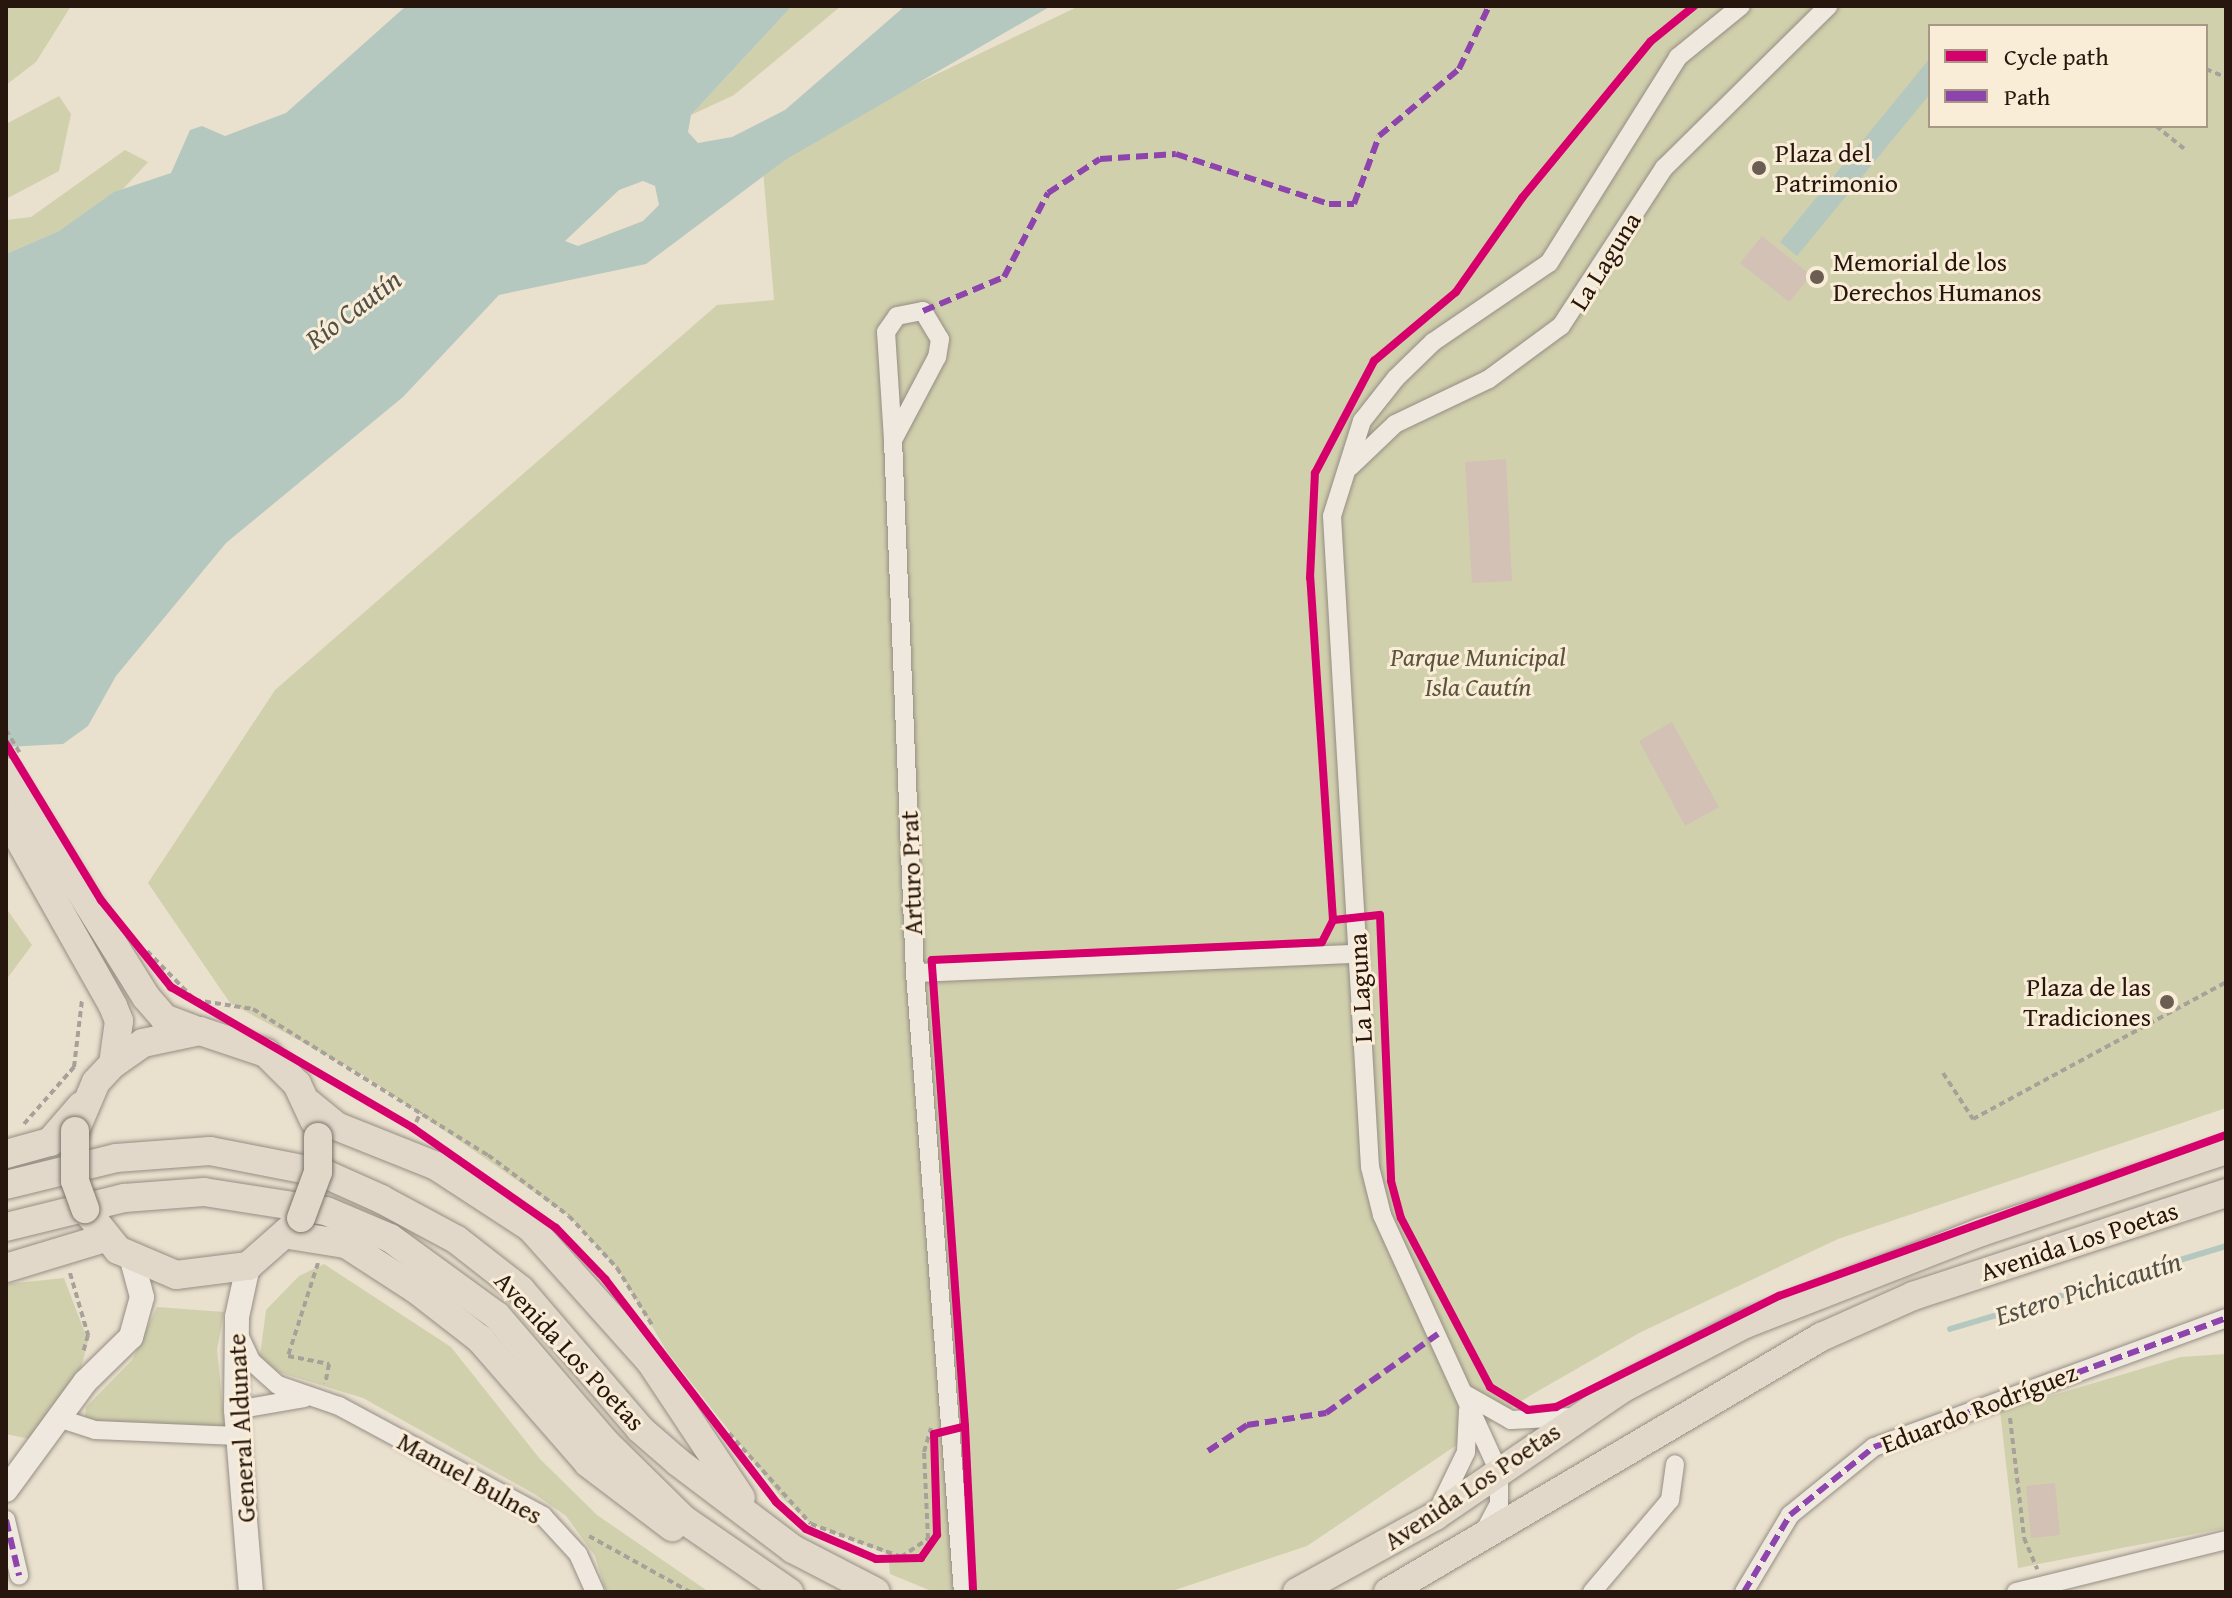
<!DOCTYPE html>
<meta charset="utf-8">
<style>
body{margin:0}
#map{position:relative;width:2232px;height:1598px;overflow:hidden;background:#eae0ce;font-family:"Gentium Book Plus",serif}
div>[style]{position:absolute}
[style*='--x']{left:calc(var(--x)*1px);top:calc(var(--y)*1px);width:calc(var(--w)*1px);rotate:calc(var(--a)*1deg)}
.green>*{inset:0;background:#d1d0ad}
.water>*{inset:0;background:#b5c8bf}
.stream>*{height:6px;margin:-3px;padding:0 3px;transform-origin:3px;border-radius:3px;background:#b5c8bf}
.building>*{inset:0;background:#d3c1b5}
.path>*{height:4px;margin-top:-2px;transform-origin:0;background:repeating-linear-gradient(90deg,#a8a199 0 6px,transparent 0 10px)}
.roads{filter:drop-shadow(0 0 2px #958e83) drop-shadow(0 0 2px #958e83)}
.minor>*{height:18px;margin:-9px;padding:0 9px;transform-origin:9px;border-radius:9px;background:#eee8df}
.secondary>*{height:24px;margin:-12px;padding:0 12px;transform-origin:12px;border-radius:12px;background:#eee8df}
.primary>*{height:28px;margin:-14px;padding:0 14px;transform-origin:14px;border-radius:14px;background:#e1d8ca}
.bridges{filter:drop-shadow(0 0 2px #7a7368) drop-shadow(0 0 2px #7a7368)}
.primary-bridge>*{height:28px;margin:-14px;padding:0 14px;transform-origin:14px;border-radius:14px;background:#e1d8ca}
.quiet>*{height:6px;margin-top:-3px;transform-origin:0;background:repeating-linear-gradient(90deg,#8e44ad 0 12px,transparent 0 18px)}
.cycleway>*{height:8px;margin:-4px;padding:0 4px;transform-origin:4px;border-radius:4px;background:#d6006c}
.dots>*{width:22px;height:22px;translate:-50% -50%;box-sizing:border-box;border:4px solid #faedd7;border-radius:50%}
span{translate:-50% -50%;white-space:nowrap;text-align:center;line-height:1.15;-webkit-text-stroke:6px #faedd7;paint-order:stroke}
.poi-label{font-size:26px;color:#27160d}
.left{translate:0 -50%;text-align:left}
.right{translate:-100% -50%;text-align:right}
.street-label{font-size:26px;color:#27160d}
.park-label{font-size:26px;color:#5c533c;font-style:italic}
.water-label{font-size:28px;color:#515049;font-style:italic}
.frame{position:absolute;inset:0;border:8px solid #27160d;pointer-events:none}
.legend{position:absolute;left:1928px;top:24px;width:280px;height:104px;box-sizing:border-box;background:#faedd7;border:2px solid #a69786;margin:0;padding:10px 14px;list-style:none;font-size:24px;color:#27160d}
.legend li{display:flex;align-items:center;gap:16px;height:40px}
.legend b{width:40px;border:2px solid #a69786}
</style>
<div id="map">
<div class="green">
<i style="clip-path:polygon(6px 6px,71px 6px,36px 62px,6px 85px)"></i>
<i style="clip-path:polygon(792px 6px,841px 6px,734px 95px,691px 115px)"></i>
<i style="clip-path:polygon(evenodd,1079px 6px,2226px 6px,2226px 1108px,1838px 1239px,1641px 1332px,1531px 1395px,1307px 1546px,1169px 1592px,934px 1592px,890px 1574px,888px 1554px,811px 1524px,781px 1497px,668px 1353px,617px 1268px,569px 1216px,363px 1075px,230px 1003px,148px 883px,275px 690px,717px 305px,774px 300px,762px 158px,1079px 6px,1930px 26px,2206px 26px,2206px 126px,1930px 126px,1930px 26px)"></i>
<i style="clip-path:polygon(59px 96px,71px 114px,59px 171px,6px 199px,6px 124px)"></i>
<i style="clip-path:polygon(125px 150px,148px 162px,124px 188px,59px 231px,6px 254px,6px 220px,31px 217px)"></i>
<i style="clip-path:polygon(6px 908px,32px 945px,6px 980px)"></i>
<i style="clip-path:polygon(324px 1264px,451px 1347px,540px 1459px,597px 1515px,709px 1592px,606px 1592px,595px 1556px,566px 1516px,536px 1495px,363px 1398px,278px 1372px,260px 1356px,266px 1310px,299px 1276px)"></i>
<i style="clip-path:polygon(64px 1278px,88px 1341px,77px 1384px,45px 1442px,6px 1434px,6px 1284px)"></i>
<i style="clip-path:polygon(157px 1307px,224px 1312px,217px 1350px,225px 1428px,84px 1423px,86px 1407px,132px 1360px)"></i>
<i style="clip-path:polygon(2226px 1354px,2226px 1528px,2018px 1568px,2000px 1411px,2181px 1357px)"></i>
</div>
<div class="water">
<i style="clip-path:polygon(evenodd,406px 6px,792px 6px,691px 115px,688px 132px,698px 143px,732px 137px,785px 110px,905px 6px,1051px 6px,785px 160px,646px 264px,499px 295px,403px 397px,226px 543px,116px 676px,88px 726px,63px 744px,6px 747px,6px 254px,59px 231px,114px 192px,171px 173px,190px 130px,202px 126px,225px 136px,286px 113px,406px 6px,643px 181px,655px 186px,659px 205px,643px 221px,578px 246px,565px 241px,619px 190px,643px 181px)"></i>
<i style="clip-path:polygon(1930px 58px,1930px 94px,1797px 256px,1780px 242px)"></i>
</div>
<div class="stream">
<i style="--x:1950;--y:1329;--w:288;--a:-16.7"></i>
</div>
<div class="building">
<i style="clip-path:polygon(1762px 236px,1811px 275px,1789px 302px,1740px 263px)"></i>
<i style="clip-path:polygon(1506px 459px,1512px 581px,1472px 583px,1465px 462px)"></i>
<i style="clip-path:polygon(1672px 722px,1719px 807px,1685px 826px,1639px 741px)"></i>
<i style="clip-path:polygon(2055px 1483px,2060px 1535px,2031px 1538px,2026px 1486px)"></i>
</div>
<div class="path">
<i style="--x:2206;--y:69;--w:21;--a:23"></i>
<i style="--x:2156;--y:126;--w:36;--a:39"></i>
<i style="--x:6;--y:730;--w:26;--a:59"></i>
<i style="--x:147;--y:951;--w:69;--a:45.6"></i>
<i style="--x:195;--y:1000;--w:59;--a:8.8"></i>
<i style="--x:253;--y:1009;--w:277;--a:31.9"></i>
<i style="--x:488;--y:1155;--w:101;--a:37"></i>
<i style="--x:569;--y:1216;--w:71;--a:47.3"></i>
<i style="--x:617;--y:1268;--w:67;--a:58.4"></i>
<i style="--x:1943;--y:1073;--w:55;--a:56.9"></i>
<i style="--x:1973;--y:1119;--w:288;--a:-28.4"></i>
<i style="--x:24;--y:1124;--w:76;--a:-48.7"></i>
<i style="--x:74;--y:1067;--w:67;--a:-83.2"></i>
<i style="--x:412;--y:1131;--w:21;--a:-65"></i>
<i style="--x:318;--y:1263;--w:98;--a:107.9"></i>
<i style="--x:288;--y:1356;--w:42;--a:11"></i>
<i style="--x:329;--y:1364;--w:20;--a:101"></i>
<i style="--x:70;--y:1273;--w:65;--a:73.8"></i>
<i style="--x:88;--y:1335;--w:19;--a:106"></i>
<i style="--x:2010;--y:1418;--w:121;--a:83.3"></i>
<i style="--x:2024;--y:1538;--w:34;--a:67"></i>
<i style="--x:729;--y:1433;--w:122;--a:48"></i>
<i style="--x:811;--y:1524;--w:96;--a:20.1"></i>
<i style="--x:901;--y:1557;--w:32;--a:-34"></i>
<i style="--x:928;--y:1539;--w:87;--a:-92.6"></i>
<i style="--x:924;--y:1452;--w:25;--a:-74"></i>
<i style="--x:589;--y:1536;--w:115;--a:29"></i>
</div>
<div class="roads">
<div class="minor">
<i style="--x:893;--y:440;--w:108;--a:-93.7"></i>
<i style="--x:886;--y:332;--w:19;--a:-55"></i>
<i style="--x:897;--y:316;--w:26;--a:-11"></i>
<i style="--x:923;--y:311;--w:33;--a:59"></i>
<i style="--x:940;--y:339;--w:18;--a:99"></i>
<i style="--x:937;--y:357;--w:94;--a:117.9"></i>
<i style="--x:893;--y:440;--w:533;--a:87.64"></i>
<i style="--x:915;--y:973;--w:621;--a:85.57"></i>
<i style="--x:1350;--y:467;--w:62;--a:-43.7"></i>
<i style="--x:1395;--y:424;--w:104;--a:-25.6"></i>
<i style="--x:1489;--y:379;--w:89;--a:-36.4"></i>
<i style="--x:1561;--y:326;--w:189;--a:-56.9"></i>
<i style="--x:1664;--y:168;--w:231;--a:-44.6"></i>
<i style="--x:915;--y:973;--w:444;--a:-2.5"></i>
<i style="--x:240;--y:1337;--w:26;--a:65"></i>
<i style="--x:251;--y:1361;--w:36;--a:42"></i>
<i style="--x:278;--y:1385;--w:65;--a:19"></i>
<i style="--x:339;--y:1406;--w:232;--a:28.3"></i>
<i style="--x:543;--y:1516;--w:52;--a:47.4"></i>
<i style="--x:578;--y:1554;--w:42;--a:65.9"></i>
<i style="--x:1465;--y:1394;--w:53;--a:29.5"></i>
<i style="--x:1511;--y:1420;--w:60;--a:-2.9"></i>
<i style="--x:236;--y:1410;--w:69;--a:-10"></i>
<i style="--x:58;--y:1418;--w:39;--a:18"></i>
<i style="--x:95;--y:1430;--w:143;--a:2.4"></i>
<i style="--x:1438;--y:1510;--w:64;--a:-64.2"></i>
<i style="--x:1466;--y:1452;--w:42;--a:-87.3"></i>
<i style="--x:6;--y:1520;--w:57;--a:76.7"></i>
<i style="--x:1484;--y:1532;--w:32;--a:-62"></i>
<i style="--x:1499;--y:1504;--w:32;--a:-90"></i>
<i style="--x:1499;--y:1472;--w:282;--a:-114.5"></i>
<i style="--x:1382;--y:1215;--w:49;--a:-104"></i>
<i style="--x:1370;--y:1167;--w:652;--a:-93.34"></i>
<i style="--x:1332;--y:516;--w:100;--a:-72.5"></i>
<i style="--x:1362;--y:421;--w:55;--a:-51.7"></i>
<i style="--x:1396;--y:378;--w:52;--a:-44.2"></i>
<i style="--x:1433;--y:342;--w:140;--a:-34.3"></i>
<i style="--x:1549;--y:263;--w:243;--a:-57.9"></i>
<i style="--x:1678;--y:57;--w:81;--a:-39"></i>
<i style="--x:1592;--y:1592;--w:121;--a:-49.7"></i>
<i style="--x:1670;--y:1500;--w:36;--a:-82"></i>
<i style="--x:1744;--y:1592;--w:90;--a:-59.1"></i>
<i style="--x:1790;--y:1515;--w:108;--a:-39"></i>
<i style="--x:1874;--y:1447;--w:375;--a:-20.1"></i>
<i style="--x:2016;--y:1592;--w:216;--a:-13.9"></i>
</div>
<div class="secondary">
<i style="--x:248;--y:1266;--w:52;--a:102.2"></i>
<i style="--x:237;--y:1317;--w:93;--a:90.6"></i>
<i style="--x:236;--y:1410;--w:183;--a:85.3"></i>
<i style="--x:6;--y:1490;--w:134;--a:-53.8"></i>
<i style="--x:85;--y:1382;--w:64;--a:-44.4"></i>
<i style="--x:131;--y:1337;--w:41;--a:-74.6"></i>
<i style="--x:142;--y:1297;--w:38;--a:-105"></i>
</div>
<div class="primary">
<i style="--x:6;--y:772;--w:265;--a:58.1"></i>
<i style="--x:146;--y:997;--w:28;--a:49"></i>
<i style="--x:164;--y:1018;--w:33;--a:21"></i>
<i style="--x:6;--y:816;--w:218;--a:60.6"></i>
<i style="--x:113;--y:1006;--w:16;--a:68"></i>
<i style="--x:119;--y:1021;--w:43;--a:97.9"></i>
<i style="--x:308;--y:1103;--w:36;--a:39"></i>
<i style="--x:336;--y:1126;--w:108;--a:21.8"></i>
<i style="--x:436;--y:1166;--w:113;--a:33.1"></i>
<i style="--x:531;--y:1228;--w:178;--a:48.2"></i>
<i style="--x:650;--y:1361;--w:164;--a:56.4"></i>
<i style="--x:75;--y:1131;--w:53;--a:-66.8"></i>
<i style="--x:96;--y:1082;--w:25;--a:-47"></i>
<i style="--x:113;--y:1064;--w:37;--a:-35"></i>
<i style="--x:143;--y:1043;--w:58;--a:-11.9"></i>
<i style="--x:200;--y:1031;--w:70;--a:18.4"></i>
<i style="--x:266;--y:1053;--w:44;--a:45"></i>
<i style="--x:297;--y:1084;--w:40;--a:65"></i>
<i style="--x:6;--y:1154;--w:46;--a:-15.3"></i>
<i style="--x:50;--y:1142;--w:48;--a:-49.3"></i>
<i style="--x:6;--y:1185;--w:113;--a:-13.8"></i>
<i style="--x:116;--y:1158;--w:94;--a:-4.3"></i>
<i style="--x:210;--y:1151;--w:115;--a:11"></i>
<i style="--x:323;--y:1173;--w:64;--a:24.1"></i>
<i style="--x:381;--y:1199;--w:86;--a:28.3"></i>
<i style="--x:457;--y:1240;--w:81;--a:38"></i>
<i style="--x:521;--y:1290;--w:183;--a:49.4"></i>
<i style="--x:640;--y:1429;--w:50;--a:41"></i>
<i style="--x:678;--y:1462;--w:144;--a:37.1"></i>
<i style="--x:793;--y:1549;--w:93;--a:27.4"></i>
<i style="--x:85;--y:1209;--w:53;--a:51.2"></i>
<i style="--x:118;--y:1250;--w:63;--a:23.3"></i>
<i style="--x:176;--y:1275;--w:73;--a:-7.1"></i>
<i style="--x:248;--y:1266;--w:68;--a:-41.4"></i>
<i style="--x:6;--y:1227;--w:122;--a:-13.8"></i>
<i style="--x:124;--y:1198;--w:80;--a:-4.3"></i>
<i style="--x:204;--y:1192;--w:123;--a:8.9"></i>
<i style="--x:326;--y:1211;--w:69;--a:22.9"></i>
<i style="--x:390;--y:1238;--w:132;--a:36.1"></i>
<i style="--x:497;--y:1316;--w:166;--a:49.4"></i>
<i style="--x:605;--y:1442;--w:110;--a:44.6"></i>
<i style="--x:683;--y:1519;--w:129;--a:34.6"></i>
<i style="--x:289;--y:1235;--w:58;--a:9"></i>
<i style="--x:346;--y:1244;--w:85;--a:32.9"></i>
<i style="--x:417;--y:1290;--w:80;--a:37.9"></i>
<i style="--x:480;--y:1339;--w:164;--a:48.9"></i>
<i style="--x:588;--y:1463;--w:106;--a:37.3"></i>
<i style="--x:6;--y:1268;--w:103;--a:-16.9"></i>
<i style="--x:1297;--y:1592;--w:158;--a:-28.8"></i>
<i style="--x:1435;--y:1516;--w:227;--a:-34.2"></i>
<i style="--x:1623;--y:1388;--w:138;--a:-27.7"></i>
<i style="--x:1745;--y:1324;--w:253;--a:-21.3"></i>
<i style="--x:1981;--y:1232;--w:258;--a:-18.5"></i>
<i style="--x:1388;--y:1592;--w:503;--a:-30.49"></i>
<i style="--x:1821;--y:1337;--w:101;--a:-24"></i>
<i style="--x:1913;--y:1296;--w:330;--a:-18.2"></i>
</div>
</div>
<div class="bridges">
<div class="primary-bridge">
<i style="--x:75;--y:1131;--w:50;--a:90"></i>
<i style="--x:75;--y:1181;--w:30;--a:70"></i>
<i style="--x:301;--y:1218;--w:49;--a:-69.7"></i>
<i style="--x:318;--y:1172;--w:35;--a:-90"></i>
</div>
</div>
<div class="quiet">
<i style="--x:923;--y:311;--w:88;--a:-22.8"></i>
<i style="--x:1004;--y:277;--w:95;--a:-62.4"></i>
<i style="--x:1048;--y:193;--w:62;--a:-33.2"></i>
<i style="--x:1100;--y:159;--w:76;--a:-3.8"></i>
<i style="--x:1176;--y:154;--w:161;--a:18.1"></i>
<i style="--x:1329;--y:204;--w:25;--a:0"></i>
<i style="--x:1354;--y:204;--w:72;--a:-69.8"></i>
<i style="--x:1379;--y:136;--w:104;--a:-39.9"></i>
<i style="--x:1459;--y:69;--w:70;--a:-64.5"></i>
<i style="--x:1208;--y:1451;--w:47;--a:-33.7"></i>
<i style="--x:1247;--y:1425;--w:80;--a:-8.6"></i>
<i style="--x:1326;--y:1413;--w:137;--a:-35.2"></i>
<i style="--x:6;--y:1520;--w:57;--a:76.7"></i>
<i style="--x:1744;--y:1592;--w:90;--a:-59.1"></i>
<i style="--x:1790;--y:1515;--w:108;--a:-39"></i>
<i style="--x:1874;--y:1447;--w:375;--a:-20.1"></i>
</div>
<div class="cycleway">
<i style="--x:6;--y:744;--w:183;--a:58.7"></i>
<i style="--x:101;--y:900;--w:112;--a:51.2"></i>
<i style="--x:171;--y:987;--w:280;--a:30.2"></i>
<i style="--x:413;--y:1128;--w:174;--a:35"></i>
<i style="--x:556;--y:1228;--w:71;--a:46.1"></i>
<i style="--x:605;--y:1279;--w:281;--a:52.5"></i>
<i style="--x:776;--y:1502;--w:40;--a:42"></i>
<i style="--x:806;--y:1529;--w:76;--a:23.2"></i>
<i style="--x:876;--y:1559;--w:45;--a:-1.3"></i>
<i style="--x:921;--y:1558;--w:28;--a:-55"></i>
<i style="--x:937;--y:1535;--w:101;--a:-91.7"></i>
<i style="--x:934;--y:1434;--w:32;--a:-14"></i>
<i style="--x:965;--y:1426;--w:467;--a:-94.1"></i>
<i style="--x:932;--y:960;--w:390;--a:-2.6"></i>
<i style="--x:1322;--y:942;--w:25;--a:-63"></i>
<i style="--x:1333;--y:920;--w:343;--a:-93.8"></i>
<i style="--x:1310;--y:578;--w:105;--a:-87.3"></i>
<i style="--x:1315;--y:473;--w:127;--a:-62.2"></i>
<i style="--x:1374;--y:361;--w:107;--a:-40.1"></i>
<i style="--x:1456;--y:292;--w:115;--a:-54.9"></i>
<i style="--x:1522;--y:198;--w:203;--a:-50.6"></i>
<i style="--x:1651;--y:41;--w:55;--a:-39.1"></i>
<i style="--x:1333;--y:920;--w:47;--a:-6.1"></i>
<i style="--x:1380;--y:915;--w:266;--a:87.6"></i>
<i style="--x:1391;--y:1181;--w:38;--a:75"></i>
<i style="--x:1401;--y:1218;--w:191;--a:62.2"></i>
<i style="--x:1490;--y:1387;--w:44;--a:31.2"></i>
<i style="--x:1528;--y:1410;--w:28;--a:-6"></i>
<i style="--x:1556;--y:1407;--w:249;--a:-26.5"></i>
<i style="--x:1779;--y:1296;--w:475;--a:-19.8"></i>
<i style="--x:965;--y:1426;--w:166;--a:87.2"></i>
</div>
<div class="dots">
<i style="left:1759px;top:168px;background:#6b5d51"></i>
<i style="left:1817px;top:277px;background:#6b5d51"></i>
<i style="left:2167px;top:1002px;background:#6b5d51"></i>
</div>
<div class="poi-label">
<span class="left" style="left:1775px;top:168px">Plaza del<br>Patrimonio</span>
<span class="left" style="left:1833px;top:277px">Memorial de los<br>Derechos Humanos</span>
<span class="right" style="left:2151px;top:1002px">Plaza de las<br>Tradiciones</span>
</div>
<div class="street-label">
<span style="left:1605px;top:261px;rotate:-58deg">La Laguna</span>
<span style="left:911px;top:873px;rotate:-92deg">Arturo Prat</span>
<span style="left:1360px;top:988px;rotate:-93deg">La Laguna</span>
<span style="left:2079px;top:1241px;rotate:-18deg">Avenida Los Poetas</span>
<span style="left:570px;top:1351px;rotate:47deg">Avenida Los Poetas</span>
<span style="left:1979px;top:1408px;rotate:-21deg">Eduardo Rodríguez</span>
<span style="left:241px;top:1428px;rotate:-93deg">General Aldunate</span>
<span style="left:470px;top:1478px;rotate:29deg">Manuel Bulnes</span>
<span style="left:1472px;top:1486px;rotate:-34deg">Avenida Los Poetas</span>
</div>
<div class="park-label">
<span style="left:1478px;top:672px">Parque Municipal<br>Isla Cautín</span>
</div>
<div class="water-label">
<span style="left:353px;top:309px;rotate:-37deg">Río Cautín</span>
<span style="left:2088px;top:1288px;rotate:-17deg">Estero Pichicautín</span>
</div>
<div class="frame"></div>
<ul class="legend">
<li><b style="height:10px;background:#d6006c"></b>Cycle path</li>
<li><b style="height:10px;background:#8e44ad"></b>Path</li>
</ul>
</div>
